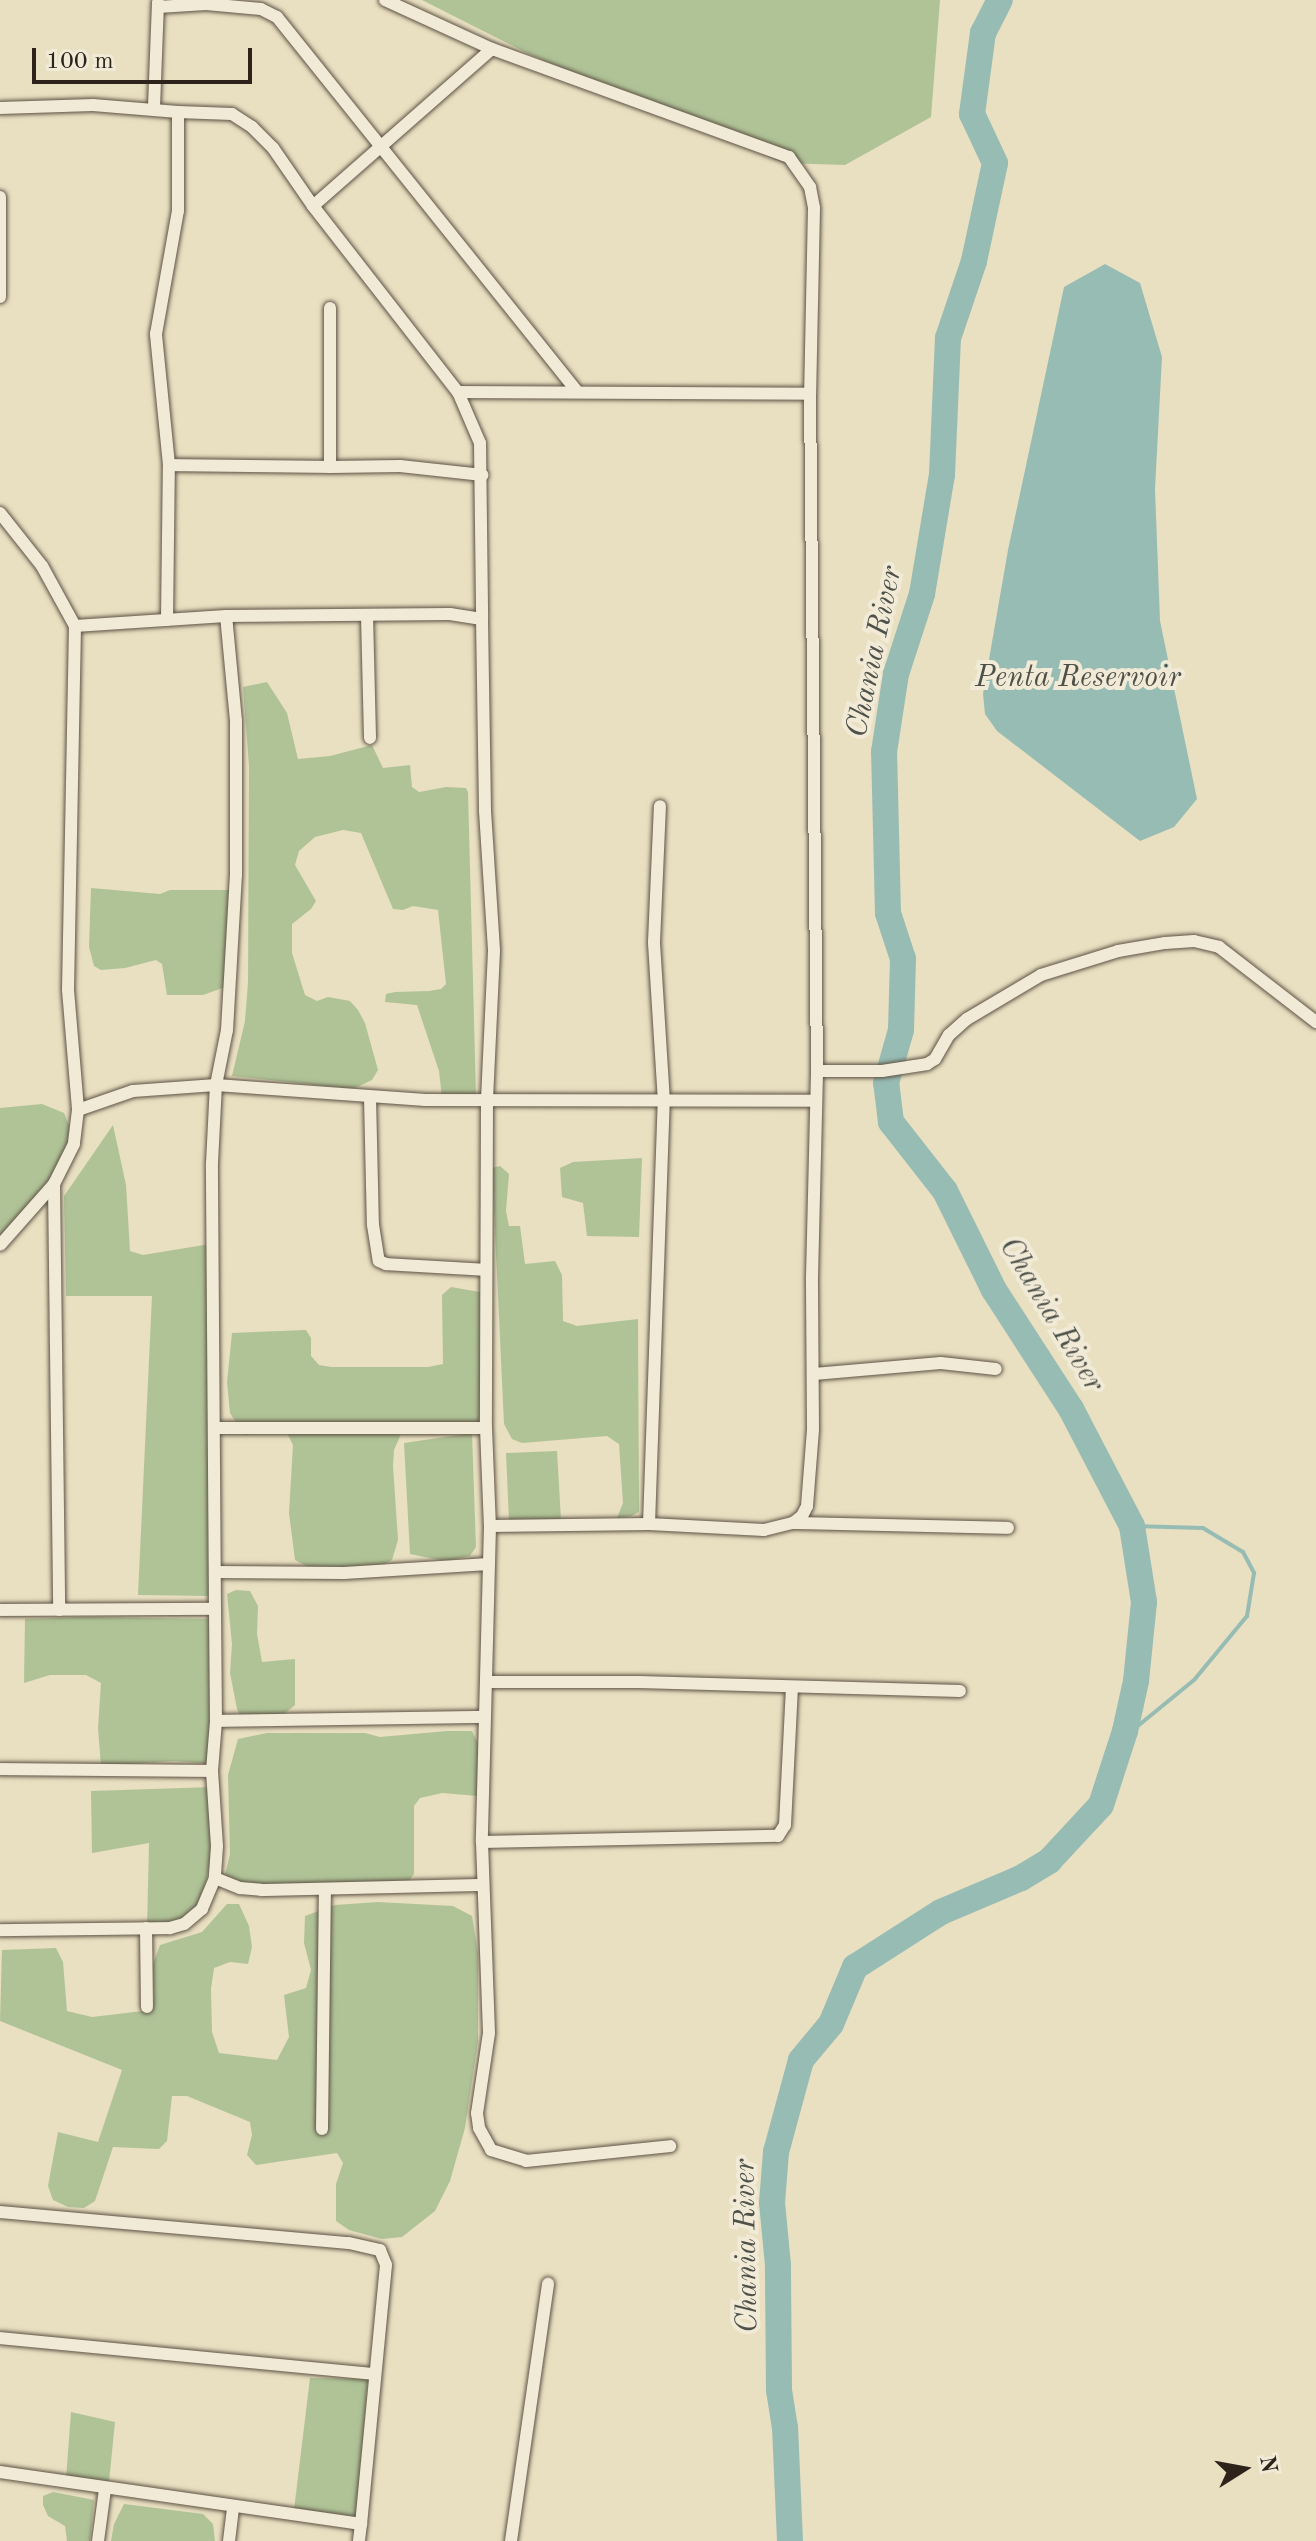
<!DOCTYPE html>
<style>
body{margin:0}
#map{position:relative;width:1316px;height:2541px;overflow:hidden;background:#e9dfc1;font-family:"Old Standard TT",serif}
div>[style]{position:absolute}
[style*='--x']{left:calc(var(--x)*1px);top:calc(var(--y)*1px);width:calc(var(--w)*1px);rotate:calc(var(--a)*1deg)}
.green>*{inset:0;background:#b0c397}
.water>*{inset:0;background:#97bcb4}
.stream>*{height:4px;margin:-2px;padding:0 2px;transform-origin:2px;border-radius:2px;background:#97bcb4}
.river>*{height:26px;margin:-13px;padding:0 13px;transform-origin:13px;border-radius:13px;background:#97bcb4}
.roads{filter:drop-shadow(0 0 2px #5d5244) drop-shadow(0 0 2px #5d5244)}
.minor>*{height:12px;margin:-6px;padding:0 6px;transform-origin:6px;border-radius:6px;background:#f1ead7}
span{translate:-50% -50%;white-space:nowrap;text-align:center;line-height:1.15;-webkit-text-stroke:8px #f1ead7;paint-order:stroke}
.water-label{font-size:30px;color:#4e5149;font-style:italic}
.north{position:absolute;left:1204px;top:2429px;width:80px;height:80px;-webkit-text-stroke:6px #f1ead7;paint-order:stroke;rotate:79deg;font-size:22px;font-weight:700;line-height:32px;text-align:center;color:#2e231b}
.north::after{content:'';display:block;margin:auto;width:28px;height:36px;background:#2e231b;clip-path:polygon(50% 0,100% 100%,50% 72%,0 100%)}
.scale{position:absolute;left:32px;top:48px;width:220px;height:36px;box-sizing:border-box;border:4px solid #2e231b;border-top:0;padding-left:10px;font-size:24px;line-height:28px;white-space:nowrap;color:#2e231b;-webkit-text-stroke:6px #f1ead7;paint-order:stroke}
</style>
<div id="map">
<div class="green">
<i style="clip-path:polygon(422px 0,940px 0,931px 117px,845px 165px,783px 163px,527px 53px)"></i>
<i style="clip-path:polygon(267px 682px,287px 713px,298px 759px,330px 756px,372px 745px,383px 768px,410px 765px,412px 787px,419px 792px,446px 787px,466px 788px,468px 792px,476px 1096px,442px 1098px,439px 1071px,417px 1005px,385px 1002px,386px 994px,395px 992px,429px 991px,441px 989px,446px 984px,438px 910px,413px 906px,403px 910px,393px 909px,361px 833px,343px 830px,315px 837px,299px 851px,295px 865px,316px 901px,311px 909px,292px 924px,292px 953px,305px 995px,317px 1001px,328px 997px,350px 1001px,358px 1010px,365px 1023px,378px 1070px,372px 1080px,353px 1089px,232px 1076px,245px 1021px,248px 983px,249px 766px,243px 687px)"></i>
<i style="clip-path:polygon(91px 888px,160px 894px,170px 890px,232px 890px,228px 986px,203px 995px,167px 995px,162px 964px,156px 960px,125px 968px,101px 970px,94px 966px,89px 947px)"></i>
<i style="clip-path:polygon(42px 1104px,64px 1113px,73px 1135px,65px 1160px,0 1243px,0 1108px)"></i>
<i style="clip-path:polygon(113px 1125px,126px 1185px,130px 1251px,143px 1255px,210px 1244px,210px 1596px,138px 1595px,152px 1296px,66px 1296px,64px 1196px)"></i>
<i style="clip-path:polygon(642px 1158px,639px 1237px,587px 1236px,583px 1203px,562px 1197px,560px 1168px,573px 1162px)"></i>
<i style="clip-path:polygon(500px 1166px,509px 1174px,506px 1211px,509px 1226px,520px 1226px,525px 1264px,555px 1261px,562px 1275px,563px 1321px,577px 1326px,638px 1319px,639px 1512px,631px 1516px,617px 1518px,623px 1503px,619px 1444px,607px 1436px,522px 1443px,512px 1439px,504px 1424px,492px 1168px)"></i>
<i style="clip-path:polygon(451px 1287px,480px 1292px,484px 1418px,471px 1428px,401px 1434px,394px 1450px,393px 1466px,398px 1540px,392px 1560px,379px 1567px,310px 1568px,295px 1560px,289px 1513px,293px 1445px,286px 1431px,244px 1435px,230px 1413px,227px 1382px,232px 1333px,306px 1330px,311px 1338px,311px 1356px,319px 1365px,331px 1367px,428px 1367px,443px 1364px,442px 1295px)"></i>
<i style="clip-path:polygon(472px 1433px,476px 1547px,470px 1556px,445px 1561px,410px 1554px,404px 1443px)"></i>
<i style="clip-path:polygon(557px 1451px,561px 1520px,509px 1521px,506px 1453px)"></i>
<i style="clip-path:polygon(236px 1590px,250px 1591px,258px 1606px,257px 1634px,262px 1662px,295px 1659px,295px 1705px,277px 1720px,243px 1721px,237px 1709px,230px 1673px,232px 1644px,227px 1594px)"></i>
<i style="clip-path:polygon(86px 1617px,212px 1619px,211px 1764px,174px 1761px,101px 1766px,98px 1728px,101px 1683px,86px 1675px,50px 1675px,24px 1683px,25px 1619px)"></i>
<i style="clip-path:polygon(447px 1731px,472px 1731px,479px 1745px,478px 1796px,442px 1793px,420px 1798px,414px 1806px,414px 1874px,406px 1885px,315px 1889px,232px 1883px,225px 1875px,230px 1854px,228px 1775px,238px 1739px,267px 1733px,365px 1733px,380px 1737px)"></i>
<i style="clip-path:polygon(213px 1787px,213px 1849px,200px 1909px,175px 1921px,147px 1928px,149px 1843px,92px 1853px,91px 1791px)"></i>
<i style="clip-path:polygon(378px 1902px,453px 1906px,472px 1916px,478px 1953px,478px 2041px,465px 2128px,450px 2181px,435px 2211px,402px 2237px,382px 2239px,349px 2230px,336px 2221px,336px 2184px,343px 2163px,337px 2153px,256px 2165px,247px 2155px,252px 2135px,250px 2122px,187px 2096px,172px 2096px,167px 2141px,159px 2149px,113px 2147px,95px 2201px,84px 2208px,68px 2207px,53px 2200px,48px 2186px,58px 2132px,98px 2142px,122px 2070px,0 2021px,2px 1950px,56px 1948px,63px 1962px,67px 2011px,92px 2017px,143px 2011px,154px 2004px,153px 1964px,160px 1945px,202px 1932px,227px 1904px,239px 1904px,249px 1926px,252px 1947px,248px 1964px,230px 1962px,214px 1968px,211px 1989px,212px 2032px,219px 2053px,277px 2060px,289px 2037px,284px 1995px,306px 1988px,311px 1970px,304px 1943px,305px 1916px,335px 1905px)"></i>
<i style="clip-path:polygon(310px 2378px,368px 2379px,356px 2518px,294px 2510px)"></i>
<i style="clip-path:polygon(71px 2412px,115px 2422px,109px 2482px,66px 2479px)"></i>
<i style="clip-path:polygon(53px 2492px,94px 2500px,90px 2541px,67px 2541px,65px 2526px,48px 2516px,43px 2505px,43px 2496px)"></i>
<i style="clip-path:polygon(124px 2504px,203px 2514px,213px 2524px,215px 2541px,111px 2541px,114px 2524px)"></i>
</div>
<div class="water">
<i style="clip-path:polygon(1105px 264px,1140px 283px,1162px 357px,1155px 489px,1160px 621px,1197px 799px,1174px 827px,1140px 841px,997px 731px,985px 714px,983px 694px,1008px 550px,1064px 287px)"></i>
</div>
<div class="stream">
<i style="--x:1132;--y:1526;--w:71;--a:1.6"></i>
<i style="--x:1203;--y:1528;--w:47;--a:31"></i>
<i style="--x:1243;--y:1552;--w:24;--a:62"></i>
<i style="--x:1254;--y:1573;--w:44;--a:99.2"></i>
<i style="--x:1247;--y:1616;--w:83;--a:129.6"></i>
<i style="--x:1194;--y:1680;--w:79;--a:140.7"></i>
</div>
<div class="river">
<i style="--x:790;--y:2541;--w:113;--a:-92.5"></i>
<i style="--x:785;--y:2428;--w:38;--a:-99"></i>
<i style="--x:779;--y:2390;--w:125;--a:-90.5"></i>
<i style="--x:778;--y:2265;--w:62;--a:-95.5"></i>
<i style="--x:772;--y:2203;--w:51;--a:-85.5"></i>
<i style="--x:776;--y:2152;--w:95;--a:-74.8"></i>
<i style="--x:801;--y:2060;--w:47;--a:-50.2"></i>
<i style="--x:831;--y:2024;--w:62;--a:-67.2"></i>
<i style="--x:855;--y:1967;--w:102;--a:-32.6"></i>
<i style="--x:941;--y:1912;--w:87;--a:-23"></i>
<i style="--x:1021;--y:1878;--w:33;--a:-31"></i>
<i style="--x:1049;--y:1861;--w:76;--a:-47.1"></i>
<i style="--x:1101;--y:1805;--w:78;--a:-72"></i>
<i style="--x:1125;--y:1731;--w:51;--a:-77.6"></i>
<i style="--x:1136;--y:1681;--w:79;--a:-84.2"></i>
<i style="--x:1144;--y:1602;--w:77;--a:-99"></i>
<i style="--x:1132;--y:1526;--w:132;--a:-117.5"></i>
<i style="--x:1071;--y:1409;--w:142;--a:-122.9"></i>
<i style="--x:994;--y:1290;--w:110;--a:-116.3"></i>
<i style="--x:945;--y:1191;--w:88;--a:-128"></i>
<i style="--x:891;--y:1122;--w:39;--a:-97"></i>
<i style="--x:886;--y:1083;--w:55;--a:-74.2"></i>
<i style="--x:901;--y:1030;--w:71;--a:-88.4"></i>
<i style="--x:903;--y:959;--w:48;--a:-108.1"></i>
<i style="--x:888;--y:913;--w:161;--a:-91.4"></i>
<i style="--x:884;--y:752;--w:79;--a:-81.3"></i>
<i style="--x:896;--y:674;--w:84;--a:-72"></i>
<i style="--x:922;--y:594;--w:121;--a:-80.5"></i>
<i style="--x:942;--y:475;--w:137;--a:-87.5"></i>
<i style="--x:948;--y:338;--w:81;--a:-71.3"></i>
<i style="--x:974;--y:261;--w:100;--a:-77.9"></i>
<i style="--x:995;--y:163;--w:54;--a:-115.1"></i>
<i style="--x:972;--y:114;--w:82;--a:-82.3"></i>
<i style="--x:983;--y:33;--w:37;--a:-63"></i>
</div>
<div class="roads">
<div class="minor">
<i style="--x:385;--y:0;--w:118;--a:24.6"></i>
<i style="--x:492;--y:49;--w:316;--a:20"></i>
<i style="--x:789;--y:157;--w:37;--a:55"></i>
<i style="--x:810;--y:187;--w:21;--a:79"></i>
<i style="--x:814;--y:208;--w:186;--a:91.2"></i>
<i style="--x:810;--y:394;--w:677;--a:89.41"></i>
<i style="--x:158;--y:7;--w:48;--a:-3.6"></i>
<i style="--x:206;--y:4;--w:55;--a:5.2"></i>
<i style="--x:261;--y:9;--w:18;--a:27"></i>
<i style="--x:277;--y:17;--w:480;--a:51.3"></i>
<i style="--x:154;--y:107;--w:105;--a:-87.8"></i>
<i style="--x:0;--y:108;--w:93;--a:-1.8"></i>
<i style="--x:93;--y:105;--w:85;--a:4.7"></i>
<i style="--x:0;--y:197;--w:100;--a:90"></i>
<i style="--x:313;--y:206;--w:238;--a:-41.3"></i>
<i style="--x:458;--y:392;--w:352;--a:0.3"></i>
<i style="--x:169;--y:465;--w:161;--a:0.7"></i>
<i style="--x:330;--y:467;--w:159;--a:-90"></i>
<i style="--x:330;--y:467;--w:70;--a:-0.8"></i>
<i style="--x:400;--y:466;--w:83;--a:6.2"></i>
<i style="--x:0;--y:513;--w:68;--a:51.6"></i>
<i style="--x:42;--y:566;--w:68;--a:61.2"></i>
<i style="--x:75;--y:626;--w:364;--a:91.1"></i>
<i style="--x:68;--y:990;--w:120;--a:85.2"></i>
<i style="--x:78;--y:1110;--w:34;--a:97"></i>
<i style="--x:74;--y:1144;--w:45;--a:116.6"></i>
<i style="--x:54;--y:1184;--w:81;--a:131.5"></i>
<i style="--x:367;--y:615;--w:123;--a:88.6"></i>
<i style="--x:167;--y:620;--w:155;--a:-89.3"></i>
<i style="--x:169;--y:465;--w:132;--a:-95.7"></i>
<i style="--x:156;--y:334;--w:125;--a:-79.9"></i>
<i style="--x:178;--y:211;--w:99;--a:-90"></i>
<i style="--x:178;--y:112;--w:54;--a:2.1"></i>
<i style="--x:232;--y:114;--w:24;--a:33"></i>
<i style="--x:252;--y:127;--w:30;--a:45"></i>
<i style="--x:273;--y:148;--w:70;--a:55.4"></i>
<i style="--x:313;--y:206;--w:236;--a:52.1"></i>
<i style="--x:458;--y:392;--w:56;--a:66.7"></i>
<i style="--x:480;--y:443;--w:176;--a:89.3"></i>
<i style="--x:75;--y:626;--w:151;--a:-3.8"></i>
<i style="--x:226;--y:616;--w:224;--a:-0.5"></i>
<i style="--x:450;--y:614;--w:32;--a:9"></i>
<i style="--x:482;--y:619;--w:192;--a:89.1"></i>
<i style="--x:485;--y:811;--w:140;--a:86.3"></i>
<i style="--x:494;--y:951;--w:150;--a:92.7"></i>
<i style="--x:487;--y:1101;--w:327;--a:90.2"></i>
<i style="--x:486;--y:1428;--w:98;--a:87.7"></i>
<i style="--x:490;--y:1526;--w:316;--a:91.5"></i>
<i style="--x:482;--y:1842;--w:191;--a:87.9"></i>
<i style="--x:489;--y:2033;--w:81;--a:98.5"></i>
<i style="--x:477;--y:2113;--w:15;--a:82"></i>
<i style="--x:479;--y:2128;--w:25;--a:61"></i>
<i style="--x:491;--y:2150;--w:37;--a:17"></i>
<i style="--x:526;--y:2161;--w:145;--a:-5.9"></i>
<i style="--x:370;--y:1097;--w:128;--a:88.7"></i>
<i style="--x:373;--y:1225;--w:36;--a:81"></i>
<i style="--x:379;--y:1261;--w:8;--a:23"></i>
<i style="--x:386;--y:1264;--w:100;--a:3.4"></i>
<i style="--x:78;--y:1110;--w:58;--a:-19.1"></i>
<i style="--x:133;--y:1091;--w:83;--a:-4.1"></i>
<i style="--x:216;--y:1085;--w:210;--a:4.1"></i>
<i style="--x:425;--y:1100;--w:391;--a:0.1"></i>
<i style="--x:54;--y:1184;--w:426;--a:89.3"></i>
<i style="--x:814;--y:1374;--w:127;--a:-5"></i>
<i style="--x:941;--y:1363;--w:55;--a:6.2"></i>
<i style="--x:215;--y:1428;--w:271;--a:0"></i>
<i style="--x:793;--y:1523;--w:215;--a:1.3"></i>
<i style="--x:649;--y:1524;--w:422;--a:-88"></i>
<i style="--x:664;--y:1102;--w:160;--a:-93.6"></i>
<i style="--x:654;--y:942;--w:136;--a:-87.5"></i>
<i style="--x:490;--y:1526;--w:159;--a:-0.7"></i>
<i style="--x:649;--y:1524;--w:115;--a:3"></i>
<i style="--x:764;--y:1530;--w:30;--a:-14"></i>
<i style="--x:793;--y:1523;--w:11;--a:-38"></i>
<i style="--x:802;--y:1516;--w:11;--a:-63"></i>
<i style="--x:807;--y:1506;--w:77;--a:-85.5"></i>
<i style="--x:813;--y:1429;--w:152;--a:-90.4"></i>
<i style="--x:812;--y:1277;--w:206;--a:-88.6"></i>
<i style="--x:817;--y:1071;--w:65;--a:0"></i>
<i style="--x:882;--y:1071;--w:46;--a:-8.8"></i>
<i style="--x:927;--y:1064;--w:9;--a:-32"></i>
<i style="--x:935;--y:1059;--w:28;--a:-60"></i>
<i style="--x:949;--y:1035;--w:24;--a:-42"></i>
<i style="--x:967;--y:1019;--w:86;--a:-30.7"></i>
<i style="--x:1041;--y:975;--w:81;--a:-17.3"></i>
<i style="--x:1118;--y:951;--w:48;--a:-9.7"></i>
<i style="--x:1165;--y:943;--w:29;--a:-4"></i>
<i style="--x:1194;--y:941;--w:26;--a:13"></i>
<i style="--x:1219;--y:947;--w:123;--a:37.7"></i>
<i style="--x:215;--y:1572;--w:129;--a:0.4"></i>
<i style="--x:344;--y:1573;--w:145;--a:-3.6"></i>
<i style="--x:215;--y:1609;--w:446;--a:-90.4"></i>
<i style="--x:212;--y:1163;--w:78;--a:-87.1"></i>
<i style="--x:216;--y:1085;--w:56;--a:-78.7"></i>
<i style="--x:227;--y:1030;--w:155;--a:-86.7"></i>
<i style="--x:236;--y:875;--w:154;--a:-90"></i>
<i style="--x:236;--y:721;--w:105;--a:-95.4"></i>
<i style="--x:0;--y:1610;--w:215;--a:-0.3"></i>
<i style="--x:215;--y:1609;--w:112;--a:89.5"></i>
<i style="--x:216;--y:1721;--w:50;--a:94.6"></i>
<i style="--x:212;--y:1771;--w:75;--a:86.2"></i>
<i style="--x:217;--y:1846;--w:32;--a:94"></i>
<i style="--x:215;--y:1878;--w:34;--a:113"></i>
<i style="--x:202;--y:1909;--w:23;--a:140"></i>
<i style="--x:184;--y:1924;--w:15;--a:164"></i>
<i style="--x:170;--y:1928;--w:170;--a:179.3"></i>
<i style="--x:487;--y:1682;--w:152;--a:0"></i>
<i style="--x:639;--y:1682;--w:321;--a:1.6"></i>
<i style="--x:216;--y:1721;--w:269;--a:-0.9"></i>
<i style="--x:0;--y:1769;--w:212;--a:0.5"></i>
<i style="--x:482;--y:1842;--w:296;--a:-1.2"></i>
<i style="--x:778;--y:1836;--w:13;--a:-58"></i>
<i style="--x:785;--y:1825;--w:137;--a:-87.1"></i>
<i style="--x:215;--y:1878;--w:27;--a:22"></i>
<i style="--x:240;--y:1888;--w:21;--a:5"></i>
<i style="--x:261;--y:1890;--w:222;--a:-1.3"></i>
<i style="--x:146;--y:1928;--w:79;--a:89.3"></i>
<i style="--x:322;--y:2129;--w:239;--a:-89.3"></i>
<i style="--x:0;--y:2212;--w:350;--a:5.1"></i>
<i style="--x:349;--y:2243;--w:32;--a:13"></i>
<i style="--x:380;--y:2250;--w:16;--a:68"></i>
<i style="--x:386;--y:2265;--w:260;--a:95.5"></i>
<i style="--x:0;--y:2338;--w:376;--a:5.5"></i>
<i style="--x:0;--y:2472;--w:365;--a:8.2"></i>
<i style="--x:361;--y:2524;--w:17;--a:97"></i>
<i style="--x:98;--y:2541;--w:52;--a:-82.3"></i>
<i style="--x:229;--y:2541;--w:34;--a:-83"></i>
<i style="--x:511;--y:2541;--w:260;--a:-81.8"></i>
</div>
</div>
<div class="water-label">
<span style="left:875px;top:652px;rotate:-78deg">Chania River</span>
<span style="left:1078px;top:678px">Penta Reservoir</span>
<span style="left:1051px;top:1315px;rotate:59deg">Chania River</span>
<span style="left:747px;top:2246px;rotate:-91deg">Chania River</span>
</div>
<div class="north">N</div>
<div class="scale">100 m</div>
</div>
